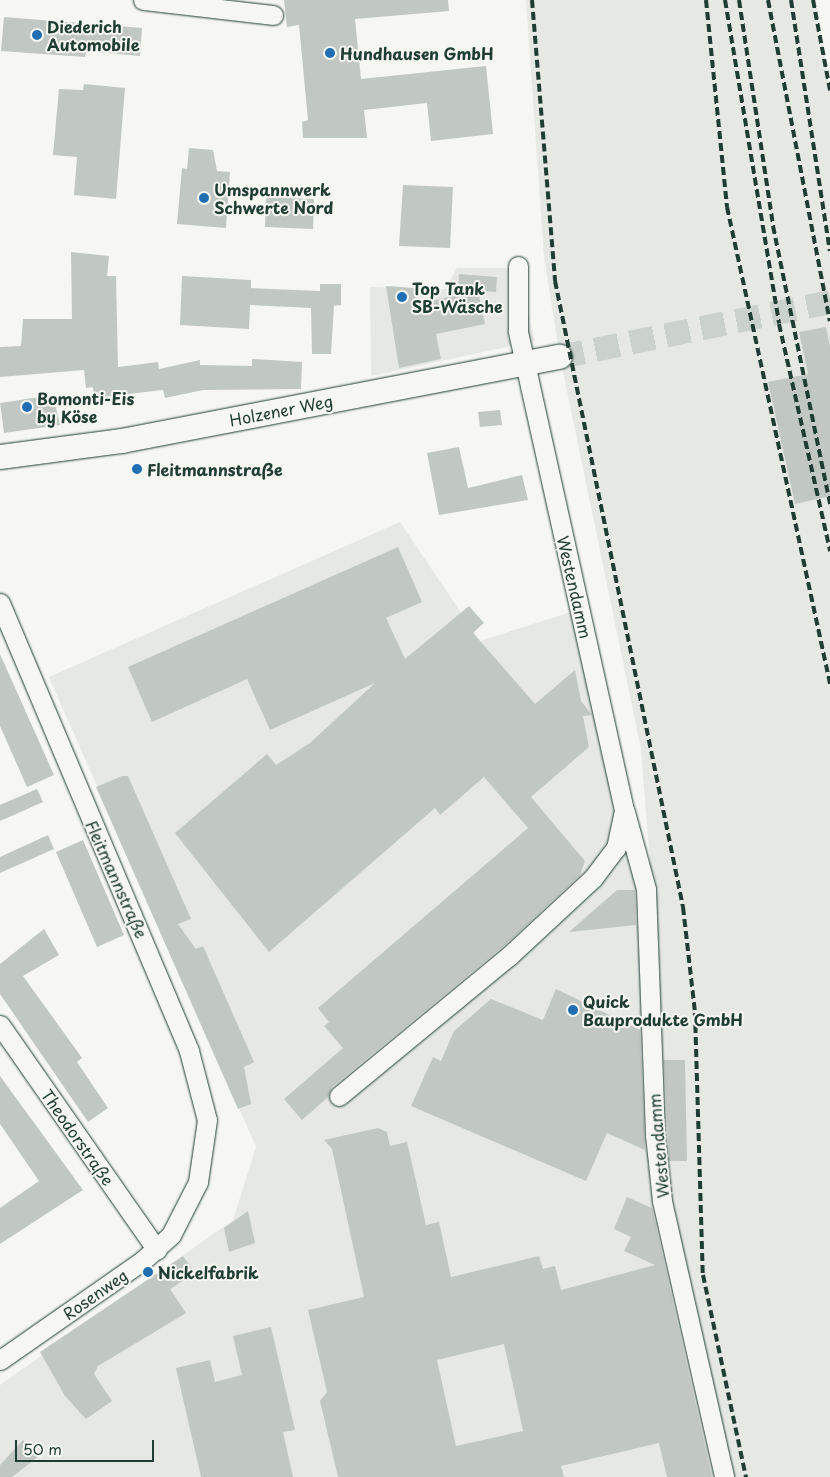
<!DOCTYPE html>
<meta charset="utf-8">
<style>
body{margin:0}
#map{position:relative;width:830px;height:1477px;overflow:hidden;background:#f6f6f2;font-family:"Playpen Sans",sans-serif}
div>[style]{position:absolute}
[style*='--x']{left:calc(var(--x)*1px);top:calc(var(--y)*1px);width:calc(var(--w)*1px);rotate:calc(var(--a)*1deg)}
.built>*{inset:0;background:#e6e8e4}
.building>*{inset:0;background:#c1c8c3}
.major-tunnel>*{height:24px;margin-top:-12px;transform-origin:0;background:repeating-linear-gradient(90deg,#cbd1cc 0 24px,transparent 0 36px)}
.roads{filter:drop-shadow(0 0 1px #1f3d34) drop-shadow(0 0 1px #1f3d34)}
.minor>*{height:19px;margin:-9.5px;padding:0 9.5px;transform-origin:9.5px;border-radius:9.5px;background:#f6f6f2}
.major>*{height:24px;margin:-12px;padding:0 12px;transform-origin:12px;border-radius:12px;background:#f6f6f2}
.rail>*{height:4px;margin-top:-2px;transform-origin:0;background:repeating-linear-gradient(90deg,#1f3d34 0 8px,transparent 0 12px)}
.dots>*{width:14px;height:14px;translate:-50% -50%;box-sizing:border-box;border:2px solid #f6f6f2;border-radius:50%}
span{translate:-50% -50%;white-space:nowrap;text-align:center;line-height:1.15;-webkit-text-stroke:4px #f6f6f2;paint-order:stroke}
.poi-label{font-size:16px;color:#1f3d34;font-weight:700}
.left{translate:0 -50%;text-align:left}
.street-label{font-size:16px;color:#1f3d34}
.scale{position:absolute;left:15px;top:1440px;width:139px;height:22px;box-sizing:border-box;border:2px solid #1f3d34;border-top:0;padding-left:6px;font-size:15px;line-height:18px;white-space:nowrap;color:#1f3d34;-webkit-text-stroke:4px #f6f6f2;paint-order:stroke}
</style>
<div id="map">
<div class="built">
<i style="clip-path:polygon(526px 0,816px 0,830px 90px,830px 1477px,731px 1477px,670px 1201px,663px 1161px,651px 874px,641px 749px,560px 357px,544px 257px)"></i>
<i style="clip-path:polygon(457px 268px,517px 268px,535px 341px,371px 376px,370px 287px,445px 289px)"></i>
<i style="clip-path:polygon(400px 522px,480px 641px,571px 612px,636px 881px,648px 1150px,718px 1477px,0 1477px,0 1385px,233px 1220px,256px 1147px,49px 677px)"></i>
</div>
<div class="building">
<i style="clip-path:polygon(284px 0,448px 0,449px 11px,355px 19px,361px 79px,486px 66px,493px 134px,431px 141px,427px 103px,364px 110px,367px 138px,303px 138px,302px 122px,308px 120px,299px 25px,287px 27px)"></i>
<i style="clip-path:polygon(4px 17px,142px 28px,140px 56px,86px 51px,85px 57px,1px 51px)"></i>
<i style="clip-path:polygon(84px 84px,125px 88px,116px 199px,74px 195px,77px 157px,53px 155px,59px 89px,83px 90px)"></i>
<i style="clip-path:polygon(189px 148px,213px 150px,217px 171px,230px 172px,226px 228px,177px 224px,182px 168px,187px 169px)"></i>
<i style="clip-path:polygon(403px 185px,453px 187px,450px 248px,399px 246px)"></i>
<i style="clip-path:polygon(266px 197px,314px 199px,313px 229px,265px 227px)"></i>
<i style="clip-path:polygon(71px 252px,109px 256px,107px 276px,116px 276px,118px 367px,158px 362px,159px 369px,200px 360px,200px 365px,252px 366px,252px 359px,302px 362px,301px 389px,203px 390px,165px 398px,163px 390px,94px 398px,93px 387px,86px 388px,84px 370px,0 377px,0 347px,21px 346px,23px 319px,72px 319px)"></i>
<i style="clip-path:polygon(459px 274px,497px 277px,496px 292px,478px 291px,485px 324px,436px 334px,441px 359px,399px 368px,386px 286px,414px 288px,417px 304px,458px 295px)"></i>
<i style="clip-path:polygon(182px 276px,251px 280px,251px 288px,320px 291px,320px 284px,341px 284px,341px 305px,334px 306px,331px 354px,312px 354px,311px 308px,250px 305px,249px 329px,180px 325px)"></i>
<i style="clip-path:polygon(826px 327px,830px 346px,830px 496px,795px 504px,768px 382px,808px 374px,799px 332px)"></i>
<i style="clip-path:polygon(53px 395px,60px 425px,4px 433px,0 403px)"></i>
<i style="clip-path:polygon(500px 410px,502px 425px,480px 427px,478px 412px)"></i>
<i style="clip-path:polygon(459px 447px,468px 488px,522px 475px,528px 500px,439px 515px,427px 453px)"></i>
<i style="clip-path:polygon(398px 547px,422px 602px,386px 618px,405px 659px,469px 606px,484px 623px,473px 633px,535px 704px,575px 670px,581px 701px,592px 715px,583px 716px,589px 747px,531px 797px,585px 861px,580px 875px,506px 944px,332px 1087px,328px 1097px,302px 1120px,284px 1099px,343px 1048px,324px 1026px,329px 1022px,318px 1008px,528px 828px,484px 777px,440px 815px,435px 808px,269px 952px,175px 833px,267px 754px,276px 765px,310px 743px,375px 683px,270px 730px,247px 679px,152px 722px,128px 667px)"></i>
<i style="clip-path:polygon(0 654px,54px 775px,27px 787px,0 726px)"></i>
<i style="clip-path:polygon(122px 776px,128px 776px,191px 919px,178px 924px,196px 949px,203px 946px,254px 1062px,244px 1067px,251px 1104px,238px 1109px,96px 787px)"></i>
<i style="clip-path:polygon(37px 789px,43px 802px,0 821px,0 805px)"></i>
<i style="clip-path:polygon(48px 835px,54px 849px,0 873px,0 857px)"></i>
<i style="clip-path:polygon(83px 840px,124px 935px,97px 947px,56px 852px)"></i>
<i style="clip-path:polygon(617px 890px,635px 890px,636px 925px,569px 932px)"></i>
<i style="clip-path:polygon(44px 929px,59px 955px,23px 976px,82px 1058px,77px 1062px,108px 1108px,88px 1122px,0 994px,0 964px)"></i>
<i style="clip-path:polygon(556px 989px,640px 1030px,645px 1150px,607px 1133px,586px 1181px,411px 1106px,433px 1057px,441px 1061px,454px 1031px,491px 999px,543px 1020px)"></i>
<i style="clip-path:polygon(664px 1060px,685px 1060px,687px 1161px,669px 1161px)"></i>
<i style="clip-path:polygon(0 1076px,83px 1190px,0 1244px,0 1208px,39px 1181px,0 1124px)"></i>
<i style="clip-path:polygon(evenodd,378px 1128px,387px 1132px,390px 1146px,407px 1142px,426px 1225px,439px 1222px,451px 1277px,539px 1256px,543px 1269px,555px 1266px,561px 1290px,655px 1265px,624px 1251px,631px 1237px,614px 1229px,627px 1197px,652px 1208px,712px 1477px,667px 1477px,659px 1443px,561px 1466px,564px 1477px,338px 1477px,320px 1401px,327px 1392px,308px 1310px,364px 1297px,332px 1149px,324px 1140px,378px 1128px,504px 1344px,523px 1431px,456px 1446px,437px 1360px,504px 1344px)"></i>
<i style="clip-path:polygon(248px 1211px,255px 1243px,229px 1252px,224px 1228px)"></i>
<i style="clip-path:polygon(183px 1256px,195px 1273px,170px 1289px,186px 1313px,98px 1366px,94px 1374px,112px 1401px,86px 1419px,65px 1396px,40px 1352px)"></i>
<i style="clip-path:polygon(271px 1327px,295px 1430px,283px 1432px,293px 1477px,201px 1477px,176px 1368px,210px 1360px,215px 1382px,242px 1375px,233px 1336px)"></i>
<i style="clip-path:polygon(23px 1440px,39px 1456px,12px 1477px,0 1477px,0 1465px)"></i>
</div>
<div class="major-tunnel">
<i style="--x:560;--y:357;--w:276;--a:-11.5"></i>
</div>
<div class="roads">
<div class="minor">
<i style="--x:143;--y:0;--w:131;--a:6.6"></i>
<i style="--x:0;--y:603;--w:486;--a:67.1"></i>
<i style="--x:189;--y:1051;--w:71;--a:75.4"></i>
<i style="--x:207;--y:1120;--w:63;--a:98.3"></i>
<i style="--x:198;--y:1182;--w:59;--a:117"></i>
<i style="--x:171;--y:1235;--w:39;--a:138"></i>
<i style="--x:142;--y:1261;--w:173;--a:145.1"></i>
<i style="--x:625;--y:812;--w:80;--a:74.7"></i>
<i style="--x:646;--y:889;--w:246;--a:87.9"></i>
<i style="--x:655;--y:1135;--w:66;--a:83.9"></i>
<i style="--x:662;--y:1201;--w:283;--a:77.3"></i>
<i style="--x:0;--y:1025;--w:274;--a:55.1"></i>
<i style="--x:339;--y:1096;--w:220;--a:-39.5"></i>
<i style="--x:509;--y:956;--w:115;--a:-42.9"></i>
<i style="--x:593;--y:878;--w:38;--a:-53"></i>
<i style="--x:616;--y:848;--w:39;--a:-78"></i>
<i style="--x:624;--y:810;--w:491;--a:-102.5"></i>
<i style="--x:518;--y:331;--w:65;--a:-90"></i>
</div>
<div class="major">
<i style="--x:0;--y:457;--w:123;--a:-7.5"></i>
<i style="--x:122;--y:441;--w:446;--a:-10.9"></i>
</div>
</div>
<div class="rail">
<i style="--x:532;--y:0;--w:282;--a:85.3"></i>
<i style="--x:555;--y:281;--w:639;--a:78.44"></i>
<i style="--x:683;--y:907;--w:107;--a:83.5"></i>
<i style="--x:695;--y:1013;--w:262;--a:88.3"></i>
<i style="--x:703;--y:1275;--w:207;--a:78"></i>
<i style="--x:706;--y:0;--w:208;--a:84.2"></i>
<i style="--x:727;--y:207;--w:489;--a:77.8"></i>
<i style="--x:725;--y:0;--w:328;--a:80.5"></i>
<i style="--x:779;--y:324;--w:233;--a:77.3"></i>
<i style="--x:739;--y:0;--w:229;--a:81.4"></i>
<i style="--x:773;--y:226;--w:284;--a:78.4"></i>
<i style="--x:768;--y:0;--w:327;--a:79.1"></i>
<i style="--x:791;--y:0;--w:254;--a:81.2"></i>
<i style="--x:813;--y:0;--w:92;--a:79.3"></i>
</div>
<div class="dots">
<i style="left:37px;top:35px;background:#1f6fb2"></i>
<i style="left:330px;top:53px;background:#1f6fb2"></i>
<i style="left:204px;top:198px;background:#1f6fb2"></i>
<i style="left:402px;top:297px;background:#1f6fb2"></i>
<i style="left:27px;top:407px;background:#1f6fb2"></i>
<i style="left:137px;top:469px;background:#1f6fb2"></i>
<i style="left:573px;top:1010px;background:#1f6fb2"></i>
<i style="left:148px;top:1272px;background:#1f6fb2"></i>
</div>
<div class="poi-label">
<span class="left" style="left:47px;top:35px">Diederich<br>Automobile</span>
<span class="left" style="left:340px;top:53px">Hundhausen GmbH</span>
<span class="left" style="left:214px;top:198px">Umspannwerk<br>Schwerte Nord</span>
<span class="left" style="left:412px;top:297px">Top Tank<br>SB-Wäsche</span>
<span class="left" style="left:37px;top:407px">Bomonti-Eis<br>by Köse</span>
<span class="left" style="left:147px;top:469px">Fleitmannstraße</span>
<span class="left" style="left:583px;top:1010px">Quick<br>Bauprodukte GmbH</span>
<span class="left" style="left:158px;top:1272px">Nickelfabrik</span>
</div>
<div class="street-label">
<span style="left:281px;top:410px;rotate:-11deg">Holzener Weg</span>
<span style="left:575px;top:587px;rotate:77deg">Westendamm</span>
<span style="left:117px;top:879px;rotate:66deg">Fleitmannstraße</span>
<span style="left:78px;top:1137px;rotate:55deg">Theodorstraße</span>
<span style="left:658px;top:1146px;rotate:-95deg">Westendamm</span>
<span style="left:95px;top:1294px;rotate:-35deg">Rosenweg</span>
</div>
<div class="scale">50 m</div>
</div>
